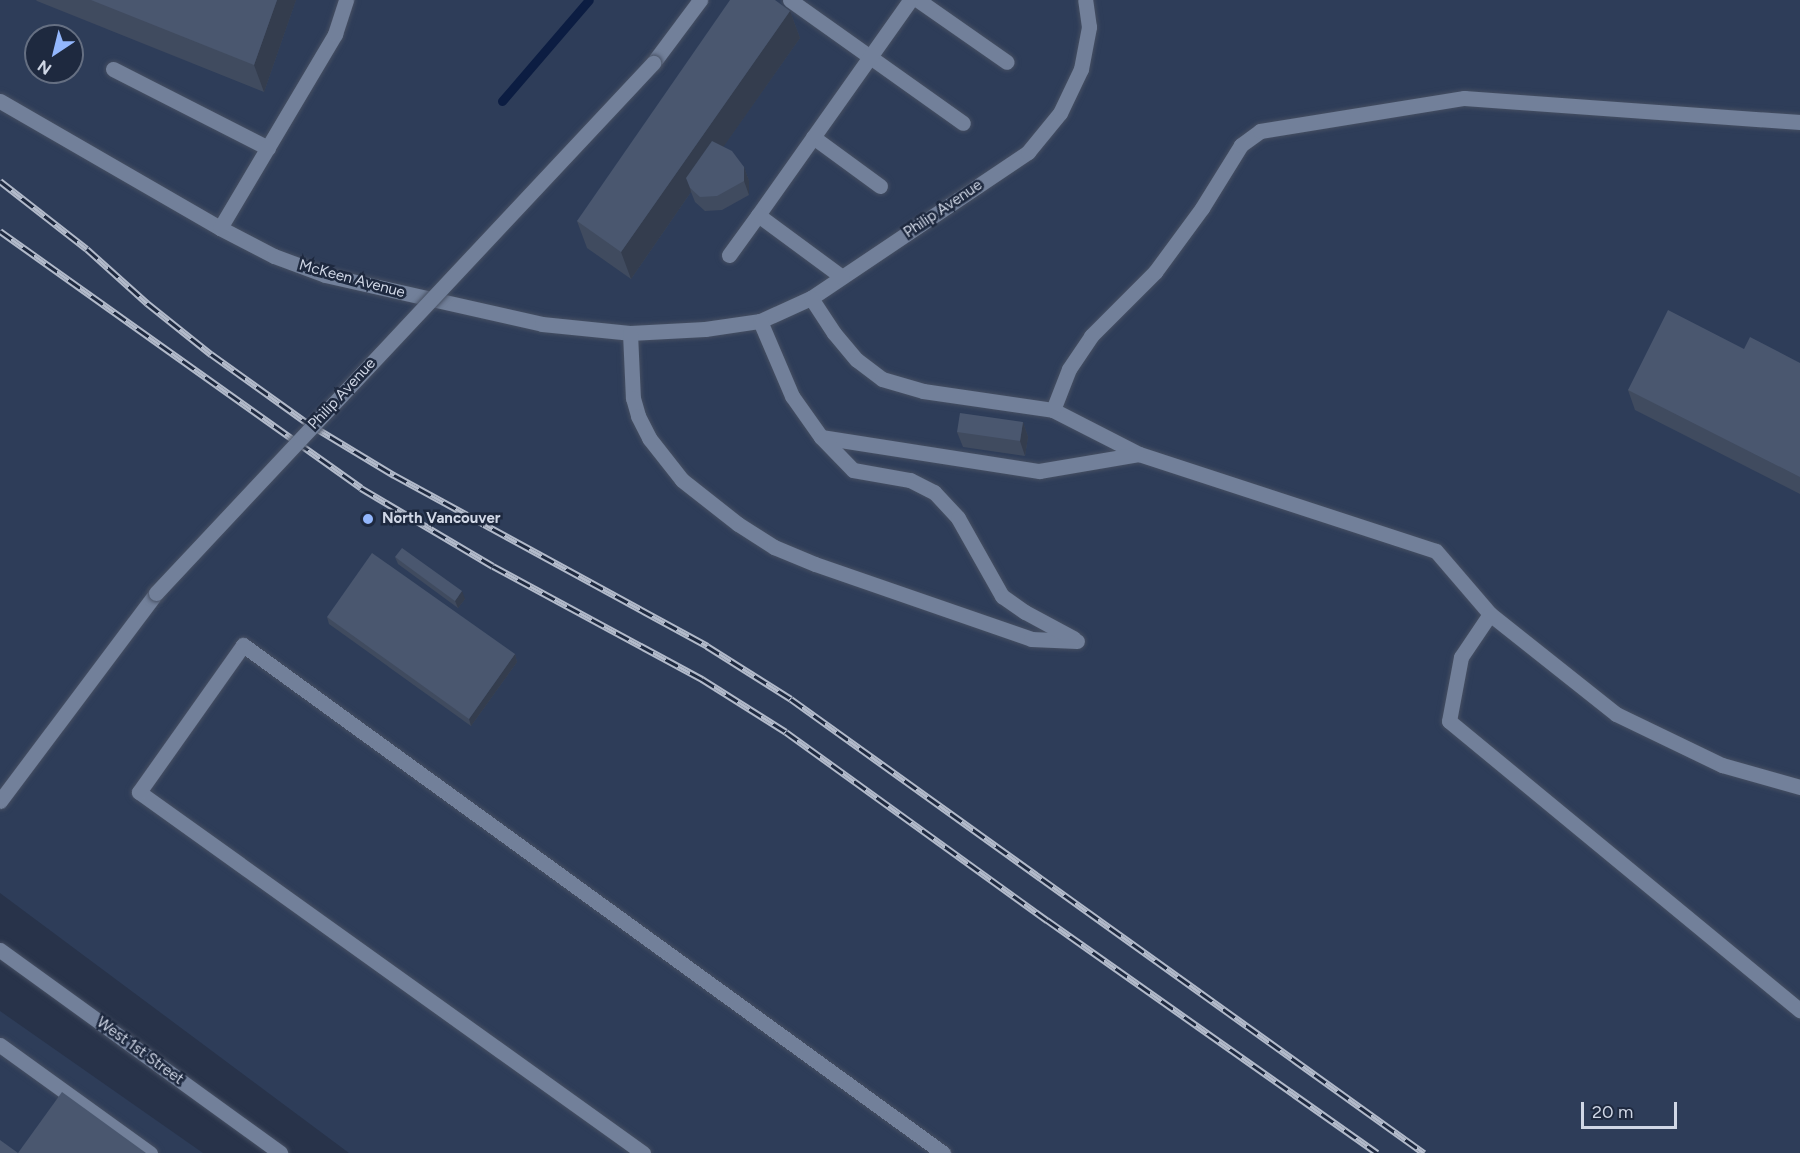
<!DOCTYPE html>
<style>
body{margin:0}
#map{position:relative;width:1800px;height:1153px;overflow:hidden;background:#28334a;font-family:Figtree,sans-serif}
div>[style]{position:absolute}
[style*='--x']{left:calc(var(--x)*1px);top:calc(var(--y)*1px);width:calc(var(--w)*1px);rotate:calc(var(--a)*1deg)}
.built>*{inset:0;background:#2e3d59}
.stream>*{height:9px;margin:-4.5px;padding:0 4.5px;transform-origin:4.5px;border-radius:4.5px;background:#0c1d42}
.roads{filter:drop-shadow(0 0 2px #464f62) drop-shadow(0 0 2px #464f62)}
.minor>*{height:15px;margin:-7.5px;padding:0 7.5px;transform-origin:7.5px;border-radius:7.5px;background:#72809a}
.rail>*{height:7px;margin-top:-3.5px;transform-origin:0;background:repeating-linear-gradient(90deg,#1e293f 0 14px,#b2baca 0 28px);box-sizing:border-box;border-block:2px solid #b2baca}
.bridges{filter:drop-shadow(0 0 2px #464f62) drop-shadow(0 0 2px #464f62)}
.minor-bridge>*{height:15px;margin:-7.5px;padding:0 7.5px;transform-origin:7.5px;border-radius:7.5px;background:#72809a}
.wall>*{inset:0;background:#404b5f}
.shaded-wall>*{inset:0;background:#343d4e}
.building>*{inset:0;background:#4a576f}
.dots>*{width:16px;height:16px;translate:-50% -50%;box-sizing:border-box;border:3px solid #1e293f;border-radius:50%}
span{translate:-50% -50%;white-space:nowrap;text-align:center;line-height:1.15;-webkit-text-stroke:5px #1e293f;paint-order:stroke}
.street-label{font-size:15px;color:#d0d7e6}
.poi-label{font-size:15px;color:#d0d7e6;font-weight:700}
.left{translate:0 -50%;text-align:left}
.north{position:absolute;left:24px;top:24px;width:60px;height:60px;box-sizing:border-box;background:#1e293f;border:2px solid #656f82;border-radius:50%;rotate:215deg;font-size:16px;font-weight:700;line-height:24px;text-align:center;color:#d0d7e6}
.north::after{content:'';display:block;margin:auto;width:21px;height:27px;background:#93b7fd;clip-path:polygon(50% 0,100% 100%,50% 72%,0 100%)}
.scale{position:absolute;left:1581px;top:1102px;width:96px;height:27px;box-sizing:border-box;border:3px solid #d0d7e6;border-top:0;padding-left:8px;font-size:18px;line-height:21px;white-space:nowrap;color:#d0d7e6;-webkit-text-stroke:4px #1e293f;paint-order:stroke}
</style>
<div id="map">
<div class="built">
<i style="clip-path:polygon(evenodd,0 0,1800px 0,1800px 1153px,349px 1153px,0 893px,0 0,36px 36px,72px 36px,72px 72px,36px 72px,36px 36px)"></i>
<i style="clip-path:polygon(0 1011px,203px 1153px,0 1153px)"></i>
</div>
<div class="stream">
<i style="--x:502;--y:101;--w:133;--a:-49.3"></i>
</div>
<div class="roads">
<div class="minor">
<i style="--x:790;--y:0;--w:212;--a:35.4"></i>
<i style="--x:918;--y:0;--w:108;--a:34.9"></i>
<i style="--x:653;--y:63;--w:79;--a:-53.3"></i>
<i style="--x:113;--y:69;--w:174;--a:27"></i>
<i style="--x:0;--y:101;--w:254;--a:30"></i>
<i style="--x:220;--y:228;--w:61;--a:27.4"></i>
<i style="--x:274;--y:256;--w:54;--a:20.4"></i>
<i style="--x:325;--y:275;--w:222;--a:12.7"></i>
<i style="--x:542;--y:324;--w:88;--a:5.8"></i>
<i style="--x:630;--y:333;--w:75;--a:-3.1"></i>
<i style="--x:705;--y:329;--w:56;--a:-8.3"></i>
<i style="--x:760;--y:321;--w:56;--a:-24.3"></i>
<i style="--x:811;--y:298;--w:262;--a:-33.9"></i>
<i style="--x:1028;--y:152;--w:50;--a:-50.6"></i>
<i style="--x:1060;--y:113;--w:49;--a:-64.5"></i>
<i style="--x:1081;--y:69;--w:43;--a:-79.2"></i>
<i style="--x:1089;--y:27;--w:27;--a:-98"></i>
<i style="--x:813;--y:137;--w:83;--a:36.2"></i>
<i style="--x:758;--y:215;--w:263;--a:-54.7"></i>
<i style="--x:220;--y:228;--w:226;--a:-59.3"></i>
<i style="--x:335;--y:34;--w:36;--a:-72"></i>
<i style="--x:729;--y:255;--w:49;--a:-54.1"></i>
<i style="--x:758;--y:215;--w:104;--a:36.4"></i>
<i style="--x:811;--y:298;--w:42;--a:56.7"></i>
<i style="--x:834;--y:333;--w:35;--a:50"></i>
<i style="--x:857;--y:360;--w:31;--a:37"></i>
<i style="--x:882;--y:379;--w:43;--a:16.3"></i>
<i style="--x:923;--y:391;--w:131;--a:8.3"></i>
<i style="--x:1053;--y:410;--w:97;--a:27.1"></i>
<i style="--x:1139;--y:454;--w:312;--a:18.1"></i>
<i style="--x:1436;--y:551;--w:83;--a:49.4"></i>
<i style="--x:1490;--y:614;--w:161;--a:38.4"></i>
<i style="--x:1616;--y:714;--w:118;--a:25.7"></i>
<i style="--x:1722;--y:765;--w:81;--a:15.8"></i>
<i style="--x:760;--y:321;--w:82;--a:66.9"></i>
<i style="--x:792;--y:396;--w:50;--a:54.7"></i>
<i style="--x:821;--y:437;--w:221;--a:8.9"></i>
<i style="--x:1039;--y:471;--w:101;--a:-9.6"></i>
<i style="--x:630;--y:333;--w:65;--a:87.4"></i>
<i style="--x:633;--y:398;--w:19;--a:74"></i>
<i style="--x:638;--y:416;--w:25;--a:63"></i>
<i style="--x:649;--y:438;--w:53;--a:51.8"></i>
<i style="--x:682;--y:480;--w:71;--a:38.2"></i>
<i style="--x:738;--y:524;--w:43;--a:32.6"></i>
<i style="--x:774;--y:547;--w:44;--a:22.5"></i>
<i style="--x:815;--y:564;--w:229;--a:19.1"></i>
<i style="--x:1031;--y:639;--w:46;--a:2.5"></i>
<i style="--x:1053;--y:410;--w:44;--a:-68.7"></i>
<i style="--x:1069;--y:369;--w:40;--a:-56"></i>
<i style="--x:1091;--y:336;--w:91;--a:-45"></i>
<i style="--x:1155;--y:272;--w:79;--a:-53.7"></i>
<i style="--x:1202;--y:208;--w:74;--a:-58.2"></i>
<i style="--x:1241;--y:145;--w:24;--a:-36"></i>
<i style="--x:1260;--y:131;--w:207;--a:-9.2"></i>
<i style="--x:1464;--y:98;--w:337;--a:4.1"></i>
<i style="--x:821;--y:437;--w:46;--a:45.9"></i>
<i style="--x:853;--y:470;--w:58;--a:10"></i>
<i style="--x:910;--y:480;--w:27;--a:27"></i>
<i style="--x:934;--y:492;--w:35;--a:47"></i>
<i style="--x:958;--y:518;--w:90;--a:60.6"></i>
<i style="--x:1002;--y:596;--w:28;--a:35"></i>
<i style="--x:1025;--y:612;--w:55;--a:28.4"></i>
<i style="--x:1490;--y:614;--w:52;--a:124"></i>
<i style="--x:1461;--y:657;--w:65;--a:100.6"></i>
<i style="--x:1449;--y:721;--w:455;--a:39.5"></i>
<i style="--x:0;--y:801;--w:260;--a:-53.1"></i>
<i style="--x:0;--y:950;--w:346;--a:35.9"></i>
<i style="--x:0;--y:1045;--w:185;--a:35.8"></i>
<i style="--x:643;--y:1153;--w:620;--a:-144.39"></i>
<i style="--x:139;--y:792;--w:180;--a:-54.7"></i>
<i style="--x:243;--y:645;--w:865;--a:35.97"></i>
</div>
</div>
<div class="rail">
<i style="--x:0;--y:181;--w:110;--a:38"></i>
<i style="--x:87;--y:249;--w:81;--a:42"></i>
<i style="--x:147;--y:303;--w:82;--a:38.6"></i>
<i style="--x:211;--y:354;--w:117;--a:35.6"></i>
<i style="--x:306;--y:422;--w:103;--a:31.1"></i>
<i style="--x:394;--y:475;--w:357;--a:28.6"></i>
<i style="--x:707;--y:646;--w:99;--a:32.2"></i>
<i style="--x:791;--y:699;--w:779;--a:35.65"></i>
<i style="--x:0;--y:231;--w:443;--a:35.4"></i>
<i style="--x:361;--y:488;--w:153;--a:30.6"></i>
<i style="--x:493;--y:566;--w:238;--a:28.4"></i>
<i style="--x:702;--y:679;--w:99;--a:32.2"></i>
<i style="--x:786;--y:732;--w:322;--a:35.8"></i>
<i style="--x:1047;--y:920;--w:404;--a:35.2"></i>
</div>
<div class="bridges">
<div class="minor-bridge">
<i style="--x:156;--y:593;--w:727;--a:-46.84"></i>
</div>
</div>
<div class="wall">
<i style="clip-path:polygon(36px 0,296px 0,264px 92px,37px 1px)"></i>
<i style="clip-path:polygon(790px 11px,800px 38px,723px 147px,744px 167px,749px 181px,749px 195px,722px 210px,705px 211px,695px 202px,691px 192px,631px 279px,587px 248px,577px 221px)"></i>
<i style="clip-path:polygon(1744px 349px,1800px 363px,1800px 494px,1635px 410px,1628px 390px)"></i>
<i style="clip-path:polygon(1023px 422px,1028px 437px,1025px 456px,963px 447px,957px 432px)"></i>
<i style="clip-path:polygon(395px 557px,465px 599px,458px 608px,398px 564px)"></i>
<i style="clip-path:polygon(327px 617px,515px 654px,517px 662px,471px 726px,329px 624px)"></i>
</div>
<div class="shaded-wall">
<i style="clip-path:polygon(277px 0,296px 0,264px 92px,254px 65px)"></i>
<i style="clip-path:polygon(790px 11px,800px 38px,693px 190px,690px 188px,691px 192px,631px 279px,621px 252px)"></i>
<i style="clip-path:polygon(744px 167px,749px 181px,749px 195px,744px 181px)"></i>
<i style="clip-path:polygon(1023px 422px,1028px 437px,1025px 456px,1020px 441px)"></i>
<i style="clip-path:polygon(462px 591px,465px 599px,458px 608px,455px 601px)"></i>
<i style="clip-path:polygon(515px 654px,517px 662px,471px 726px,469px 719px)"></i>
</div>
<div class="building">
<i style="clip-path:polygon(91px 0,277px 0,254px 65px)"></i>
<i style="clip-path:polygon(730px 0,775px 0,790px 11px,621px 252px,577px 221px)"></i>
<i style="clip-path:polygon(712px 141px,732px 151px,744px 167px,744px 181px,717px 196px,700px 197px,690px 188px,686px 178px)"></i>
<i style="clip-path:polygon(1668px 310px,1744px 349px,1750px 337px,1800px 363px,1800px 477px,1628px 390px)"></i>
<i style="clip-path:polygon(960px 413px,1023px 422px,1020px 441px,957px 432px)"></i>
<i style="clip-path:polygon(402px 548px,462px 591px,455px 601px,395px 557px)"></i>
<i style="clip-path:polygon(372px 553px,515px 654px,469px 719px,327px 617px)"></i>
<i style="clip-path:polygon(62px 1092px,146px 1153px,18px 1153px)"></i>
<i style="clip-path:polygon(0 1140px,18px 1153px,0 1153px)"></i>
</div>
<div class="dots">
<i style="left:368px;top:519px;background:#93b7fd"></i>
</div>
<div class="street-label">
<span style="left:943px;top:209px;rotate:-34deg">Philip Avenue</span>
<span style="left:352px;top:279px;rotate:15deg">McKeen Avenue</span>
<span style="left:342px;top:394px;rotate:-47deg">Philip Avenue</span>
<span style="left:140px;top:1051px;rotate:36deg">West 1st Street</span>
</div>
<div class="poi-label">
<span class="left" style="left:382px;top:519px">North Vancouver</span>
</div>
<div class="north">N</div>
<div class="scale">20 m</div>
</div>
